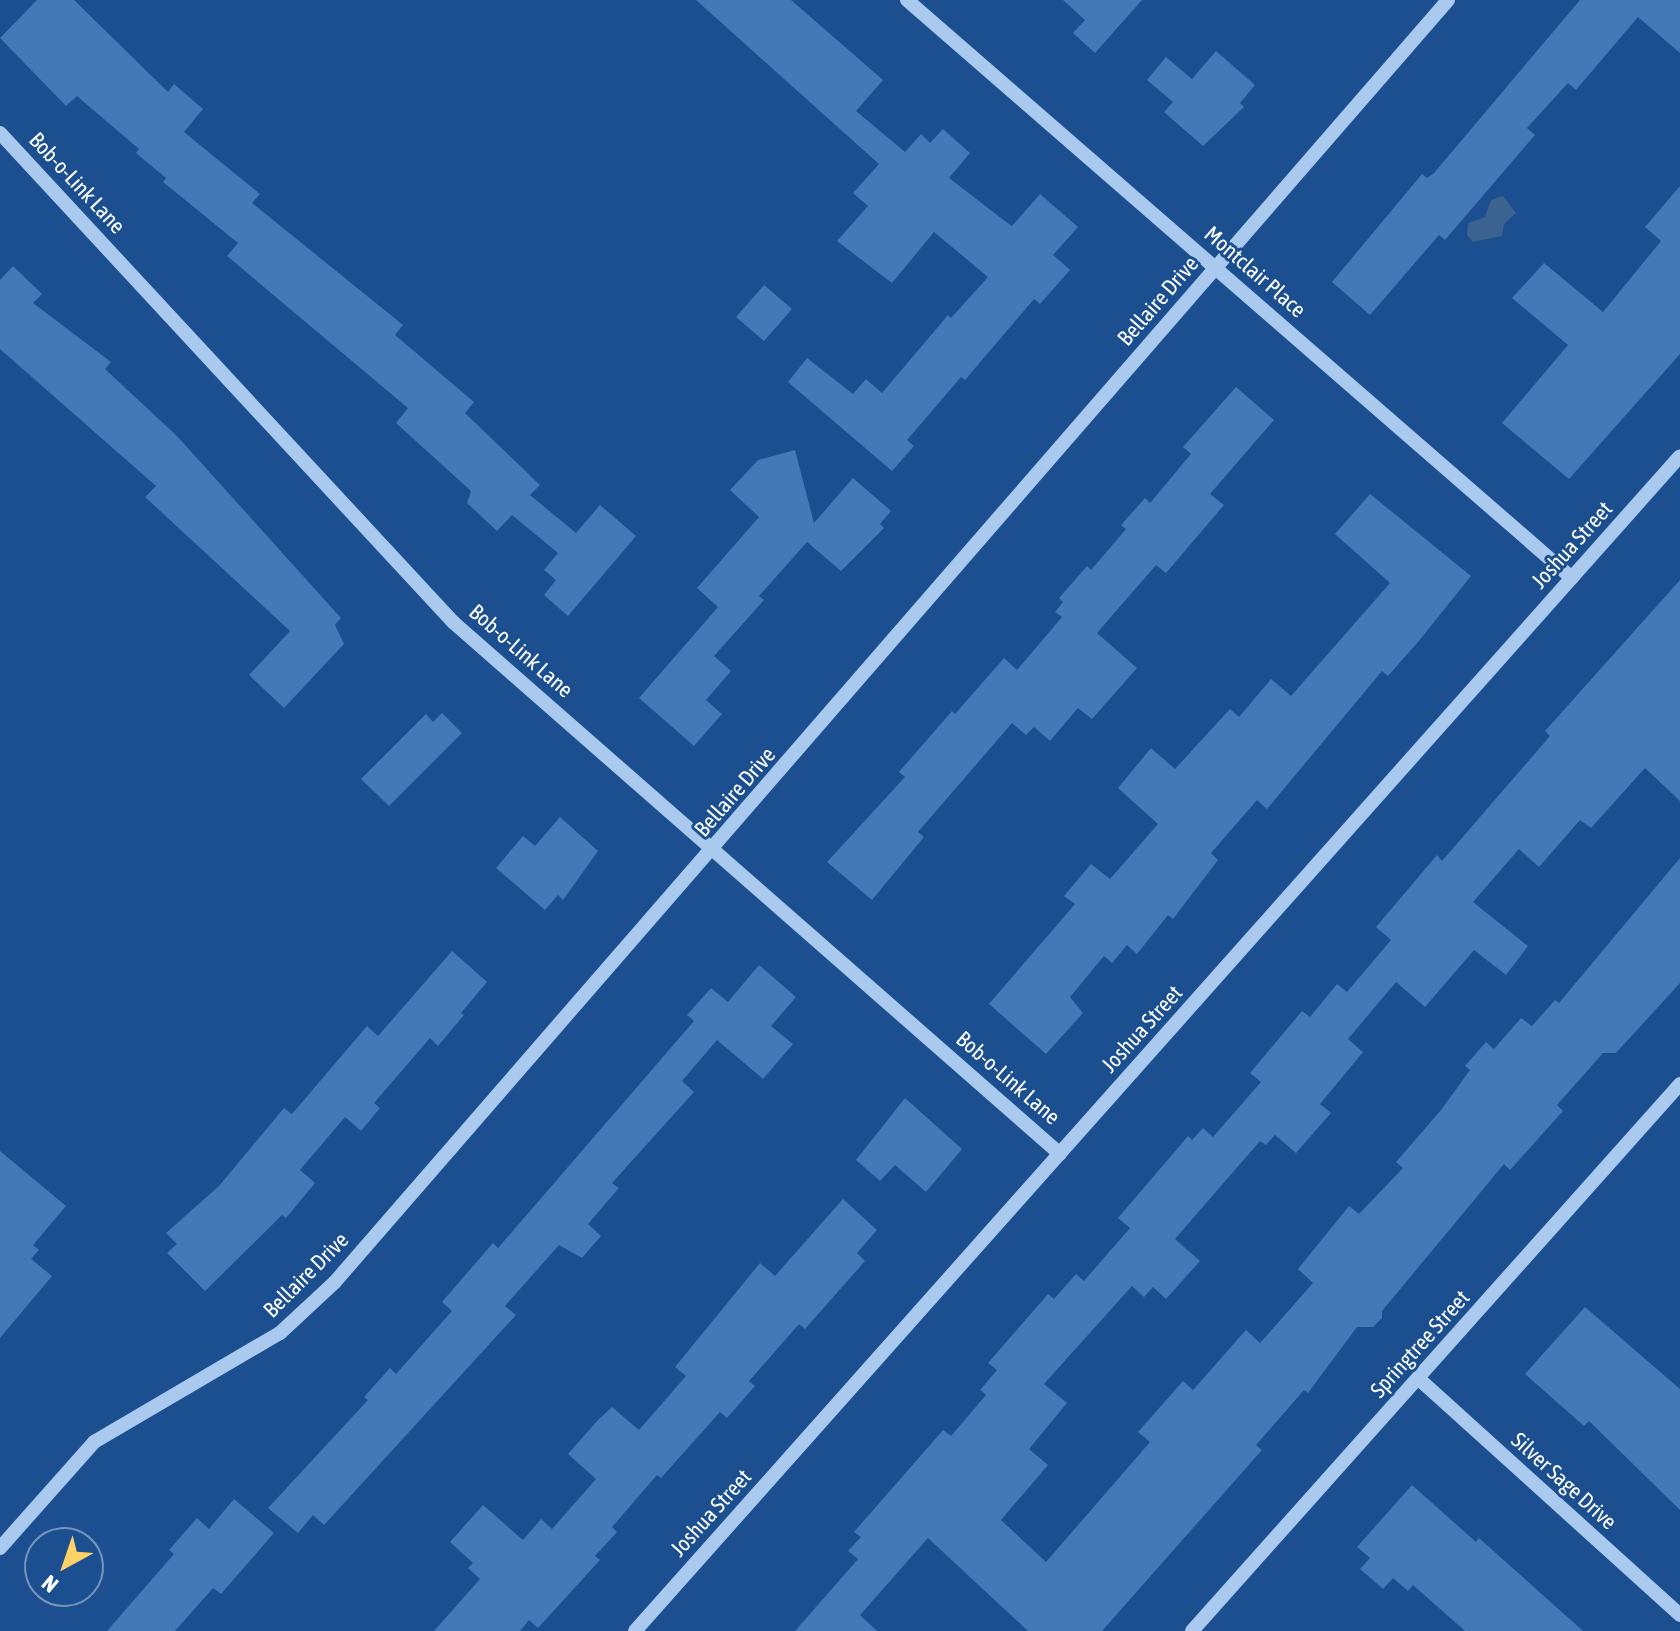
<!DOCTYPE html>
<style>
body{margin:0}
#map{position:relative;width:1680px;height:1631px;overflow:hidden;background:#1b4f8f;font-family:"Asap Condensed",sans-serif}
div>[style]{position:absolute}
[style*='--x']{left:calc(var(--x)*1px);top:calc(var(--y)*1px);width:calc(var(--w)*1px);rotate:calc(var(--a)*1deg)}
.water>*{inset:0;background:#3c6290}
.building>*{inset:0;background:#4478b7}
.minor>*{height:14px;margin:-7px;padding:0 7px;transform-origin:7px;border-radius:7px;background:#a9c9ee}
span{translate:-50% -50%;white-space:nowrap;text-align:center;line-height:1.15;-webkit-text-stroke:6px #1b4f8f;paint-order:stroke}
.street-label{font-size:22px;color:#fff}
.north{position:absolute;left:24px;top:1527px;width:80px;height:80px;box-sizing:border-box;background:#1b4f8f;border:2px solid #7695bc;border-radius:50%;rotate:220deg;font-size:22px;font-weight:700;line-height:32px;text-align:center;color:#fff}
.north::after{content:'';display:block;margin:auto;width:28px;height:36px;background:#ffd166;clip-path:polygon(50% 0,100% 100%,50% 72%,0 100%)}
</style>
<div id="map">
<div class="water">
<i style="clip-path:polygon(1503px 196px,1516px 213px,1504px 224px,1502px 236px,1473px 242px,1467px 235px,1468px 223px,1485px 217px,1491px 200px)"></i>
</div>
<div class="building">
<i style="clip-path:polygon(37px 0,74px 0,168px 92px,174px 84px,203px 109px,184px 132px,260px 194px,252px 203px,403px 325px,395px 335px,474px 402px,465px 413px,540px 485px,530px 495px,576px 533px,600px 505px,636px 536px,568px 616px,544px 595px,556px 580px,544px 570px,558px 553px,512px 515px,497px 531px,467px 503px,471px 491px,396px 423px,408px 408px,227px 256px,238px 243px,163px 182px,166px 178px,136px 153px,139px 149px,77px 96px,66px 106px,0 38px)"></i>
<i style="clip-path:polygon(696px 0,791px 0,883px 80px,856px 111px,905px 152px,921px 134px,930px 143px,943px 129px,970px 153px,949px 178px,1001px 218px,1012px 226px,1040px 194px,1078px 227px,1053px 255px,1070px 270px,1040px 304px,1034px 299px,965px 380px,961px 377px,907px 440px,914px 446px,892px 471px,788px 382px,807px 358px,853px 394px,866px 379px,882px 393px,948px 315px,951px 318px,988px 277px,934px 232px,892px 283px,837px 241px,868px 206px,853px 193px,879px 164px)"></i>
<i style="clip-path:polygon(1063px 0,1142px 0,1095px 53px,1073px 33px,1085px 20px)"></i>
<i style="clip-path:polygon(1580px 0,1680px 0,1680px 53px,1638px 17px,1576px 90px,1568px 83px,1527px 128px,1535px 135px,1445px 240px,1439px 235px,1370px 315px,1332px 282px,1422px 174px,1427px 178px,1434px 173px)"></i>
<i style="clip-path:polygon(1216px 51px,1255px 85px,1240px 103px,1244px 107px,1203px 146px,1164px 112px,1173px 102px,1147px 80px,1166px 57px,1192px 79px)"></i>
<i style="clip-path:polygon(1680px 186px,1680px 354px,1569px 479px,1502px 423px,1568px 345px,1512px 298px,1544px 263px,1603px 312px,1661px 241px,1645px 227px)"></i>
<i style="clip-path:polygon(13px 266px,42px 294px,33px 303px,111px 362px,105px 369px,177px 436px,341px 618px,335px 625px,344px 644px,284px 708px,249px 675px,290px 631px,145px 497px,156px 486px,0 349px,0 280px)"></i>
<i style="clip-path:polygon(764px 285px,792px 309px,764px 341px,736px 317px)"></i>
<i style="clip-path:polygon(1236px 387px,1274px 420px,1210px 494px,1224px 505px,1166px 573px,1156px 565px,1097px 633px,1137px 668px,1092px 719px,1078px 708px,1050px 741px,1034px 727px,1026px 735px,1012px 723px,918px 832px,924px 837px,872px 900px,827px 862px,905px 777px,899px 772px,952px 711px,955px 714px,1004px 658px,1017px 670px,1062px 617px,1055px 612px,1063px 602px,1059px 598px,1087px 566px,1091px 570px,1126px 529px,1121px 525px,1145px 498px,1150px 503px,1191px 454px,1183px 447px)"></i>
<i style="clip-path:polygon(795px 450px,814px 523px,853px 478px,891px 511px,880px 524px,884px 528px,841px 571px,807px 542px,759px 596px,764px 600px,714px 656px,731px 671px,706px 700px,722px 714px,694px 746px,639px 698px,718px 607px,697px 588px,759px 517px,730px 490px,758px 460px)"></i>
<i style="clip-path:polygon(1370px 494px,1471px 576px,1418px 642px,1388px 676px,1382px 671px,1267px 809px,1257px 800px,1211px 853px,1218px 860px,1173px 919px,1168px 915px,1137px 954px,1127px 945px,1112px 963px,1104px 956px,1070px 997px,1083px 1013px,1046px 1054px,989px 1004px,1075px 904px,1064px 896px,1091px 864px,1110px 879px,1158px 824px,1118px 788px,1151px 748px,1175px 769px,1230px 709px,1239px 717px,1271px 679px,1291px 696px,1390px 583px,1335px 534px)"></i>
<i style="clip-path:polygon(1680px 580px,1680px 801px,1645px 768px,1591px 828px,1580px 820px,1539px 867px,1519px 849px,1473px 902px,1528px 946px,1506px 975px,1474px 950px,1425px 1007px,1396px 982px,1348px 1039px,1363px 1052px,1320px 1104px,1331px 1113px,1296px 1153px,1275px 1135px,1266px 1145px,1260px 1141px,1175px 1239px,1200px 1261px,1166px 1299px,1153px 1287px,1144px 1297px,1132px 1286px,1044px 1384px,1067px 1403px,1029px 1449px,1048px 1465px,1001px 1520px,1046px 1562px,1150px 1442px,1138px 1432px,1183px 1381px,1193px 1390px,1246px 1330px,1260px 1343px,1313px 1283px,1298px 1269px,1349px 1206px,1359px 1214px,1403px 1168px,1396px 1162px,1441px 1110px,1470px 1070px,1465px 1066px,1486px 1042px,1494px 1049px,1521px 1018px,1532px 1026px,1555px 1000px,1559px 1003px,1680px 858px,1680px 983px,1616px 1053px,1603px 1053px,1557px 1105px,1563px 1111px,1510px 1170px,1504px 1164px,1382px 1311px,1382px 1318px,1373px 1327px,1357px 1327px,1308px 1393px,1304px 1390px,1256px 1445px,1262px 1450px,1102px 1631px,1028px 1631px,928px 1538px,860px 1615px,877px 1631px,795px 1631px,858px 1559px,848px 1551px,861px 1537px,854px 1532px,943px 1430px,951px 1436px,986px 1395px,980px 1390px,997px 1370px,988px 1363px,1048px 1294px,1054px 1299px,1076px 1274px,1084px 1281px,1130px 1228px,1118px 1218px,1188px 1136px,1192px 1140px,1203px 1128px,1213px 1137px,1261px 1082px,1250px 1073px,1302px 1011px,1310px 1017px,1337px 984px,1347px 992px,1391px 940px,1376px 927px,1437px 855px,1442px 861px,1550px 736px,1545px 731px)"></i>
<i style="clip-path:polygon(442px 713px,462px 733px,389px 806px,361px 779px,426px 714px,433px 722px)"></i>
<i style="clip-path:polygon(560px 817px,598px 851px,563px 900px,558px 895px,545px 910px,496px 868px,523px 836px,535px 846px)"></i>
<i style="clip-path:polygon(452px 951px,487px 982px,461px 1013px,464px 1015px,438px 1046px,430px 1038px,374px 1103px,380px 1108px,361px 1131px,345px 1117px,300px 1170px,315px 1183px,286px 1218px,282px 1215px,205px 1291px,167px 1253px,177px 1244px,166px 1233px,219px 1186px,284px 1108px,292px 1114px,367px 1026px,378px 1036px)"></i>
<i style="clip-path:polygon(759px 965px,796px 997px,771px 1026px,793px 1044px,763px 1079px,717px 1040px,682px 1081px,694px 1092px,612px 1183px,619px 1188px,588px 1224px,601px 1236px,582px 1258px,559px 1245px,505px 1306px,516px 1315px,324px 1525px,313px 1515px,298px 1533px,268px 1508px,368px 1400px,364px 1397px,390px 1368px,396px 1374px,452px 1311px,442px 1302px,493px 1243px,498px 1248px,694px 1021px,687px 1015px,711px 988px,728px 1002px)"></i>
<i style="clip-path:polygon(905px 1098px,962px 1149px,926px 1192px,895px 1165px,880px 1181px,856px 1160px)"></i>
<i style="clip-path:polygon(0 1151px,66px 1206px,33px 1245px,39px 1250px,31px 1259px,52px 1276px,0 1338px)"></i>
<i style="clip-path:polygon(843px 1199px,877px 1230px,857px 1253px,865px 1261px,805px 1329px,799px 1324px,749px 1381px,755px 1386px,727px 1418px,720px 1412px,661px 1478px,657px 1475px,612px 1527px,617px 1532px,595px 1556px,600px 1560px,538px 1628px,529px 1620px,520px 1631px,434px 1631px,480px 1579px,468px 1568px,473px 1563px,450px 1542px,483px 1505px,523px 1540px,541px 1519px,552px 1529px,596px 1479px,568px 1454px,597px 1421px,612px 1407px,639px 1430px,686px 1376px,675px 1367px,760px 1263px,775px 1276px)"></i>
<i style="clip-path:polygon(1585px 1307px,1680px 1389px,1680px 1510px,1589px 1421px,1584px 1426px,1525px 1374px)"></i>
<i style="clip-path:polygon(1412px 1485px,1476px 1542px,1479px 1538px,1583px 1631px,1465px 1631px,1413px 1585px,1408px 1591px,1393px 1578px,1383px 1589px,1360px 1569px,1370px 1558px,1357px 1547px)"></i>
<i style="clip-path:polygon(234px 1499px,274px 1533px,221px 1594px,213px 1588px,175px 1631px,107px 1631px,174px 1554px,169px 1550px,197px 1518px,209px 1529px)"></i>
</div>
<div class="minor">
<i style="--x:907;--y:0;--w:881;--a:41"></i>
<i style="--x:0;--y:133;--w:667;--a:47.19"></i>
<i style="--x:453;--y:622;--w:807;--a:41.23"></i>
<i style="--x:1419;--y:1379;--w:352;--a:42.1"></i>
<i style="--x:0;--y:1548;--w:142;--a:-48.4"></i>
<i style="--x:94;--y:1442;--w:216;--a:-30.4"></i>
<i style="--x:280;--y:1333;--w:74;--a:-42.8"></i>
<i style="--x:334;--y:1283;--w:1699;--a:-49.03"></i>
<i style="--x:635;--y:1631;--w:1572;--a:-48.35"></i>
<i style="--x:1192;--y:1631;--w:733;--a:-48.26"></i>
</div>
<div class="street-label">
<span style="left:77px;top:183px;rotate:47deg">Bob-o-Link Lane</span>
<span style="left:1255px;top:272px;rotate:41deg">Montclair Place</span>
<span style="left:1158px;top:301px;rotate:-49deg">Bellaire Drive</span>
<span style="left:1572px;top:545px;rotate:-48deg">Joshua Street</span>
<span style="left:521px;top:651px;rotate:41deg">Bob-o-Link Lane</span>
<span style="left:735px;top:792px;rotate:-49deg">Bellaire Drive</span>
<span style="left:1142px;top:1029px;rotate:-48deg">Joshua Street</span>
<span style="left:1008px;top:1078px;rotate:41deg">Bob-o-Link Lane</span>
<span style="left:306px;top:1275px;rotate:-45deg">Bellaire Drive</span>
<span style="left:1420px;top:1344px;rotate:-48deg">Springtree Street</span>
<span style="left:1564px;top:1481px;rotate:42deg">Silver Sage Drive</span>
<span style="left:711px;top:1513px;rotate:-48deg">Joshua Street</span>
</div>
<div class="north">N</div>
</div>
